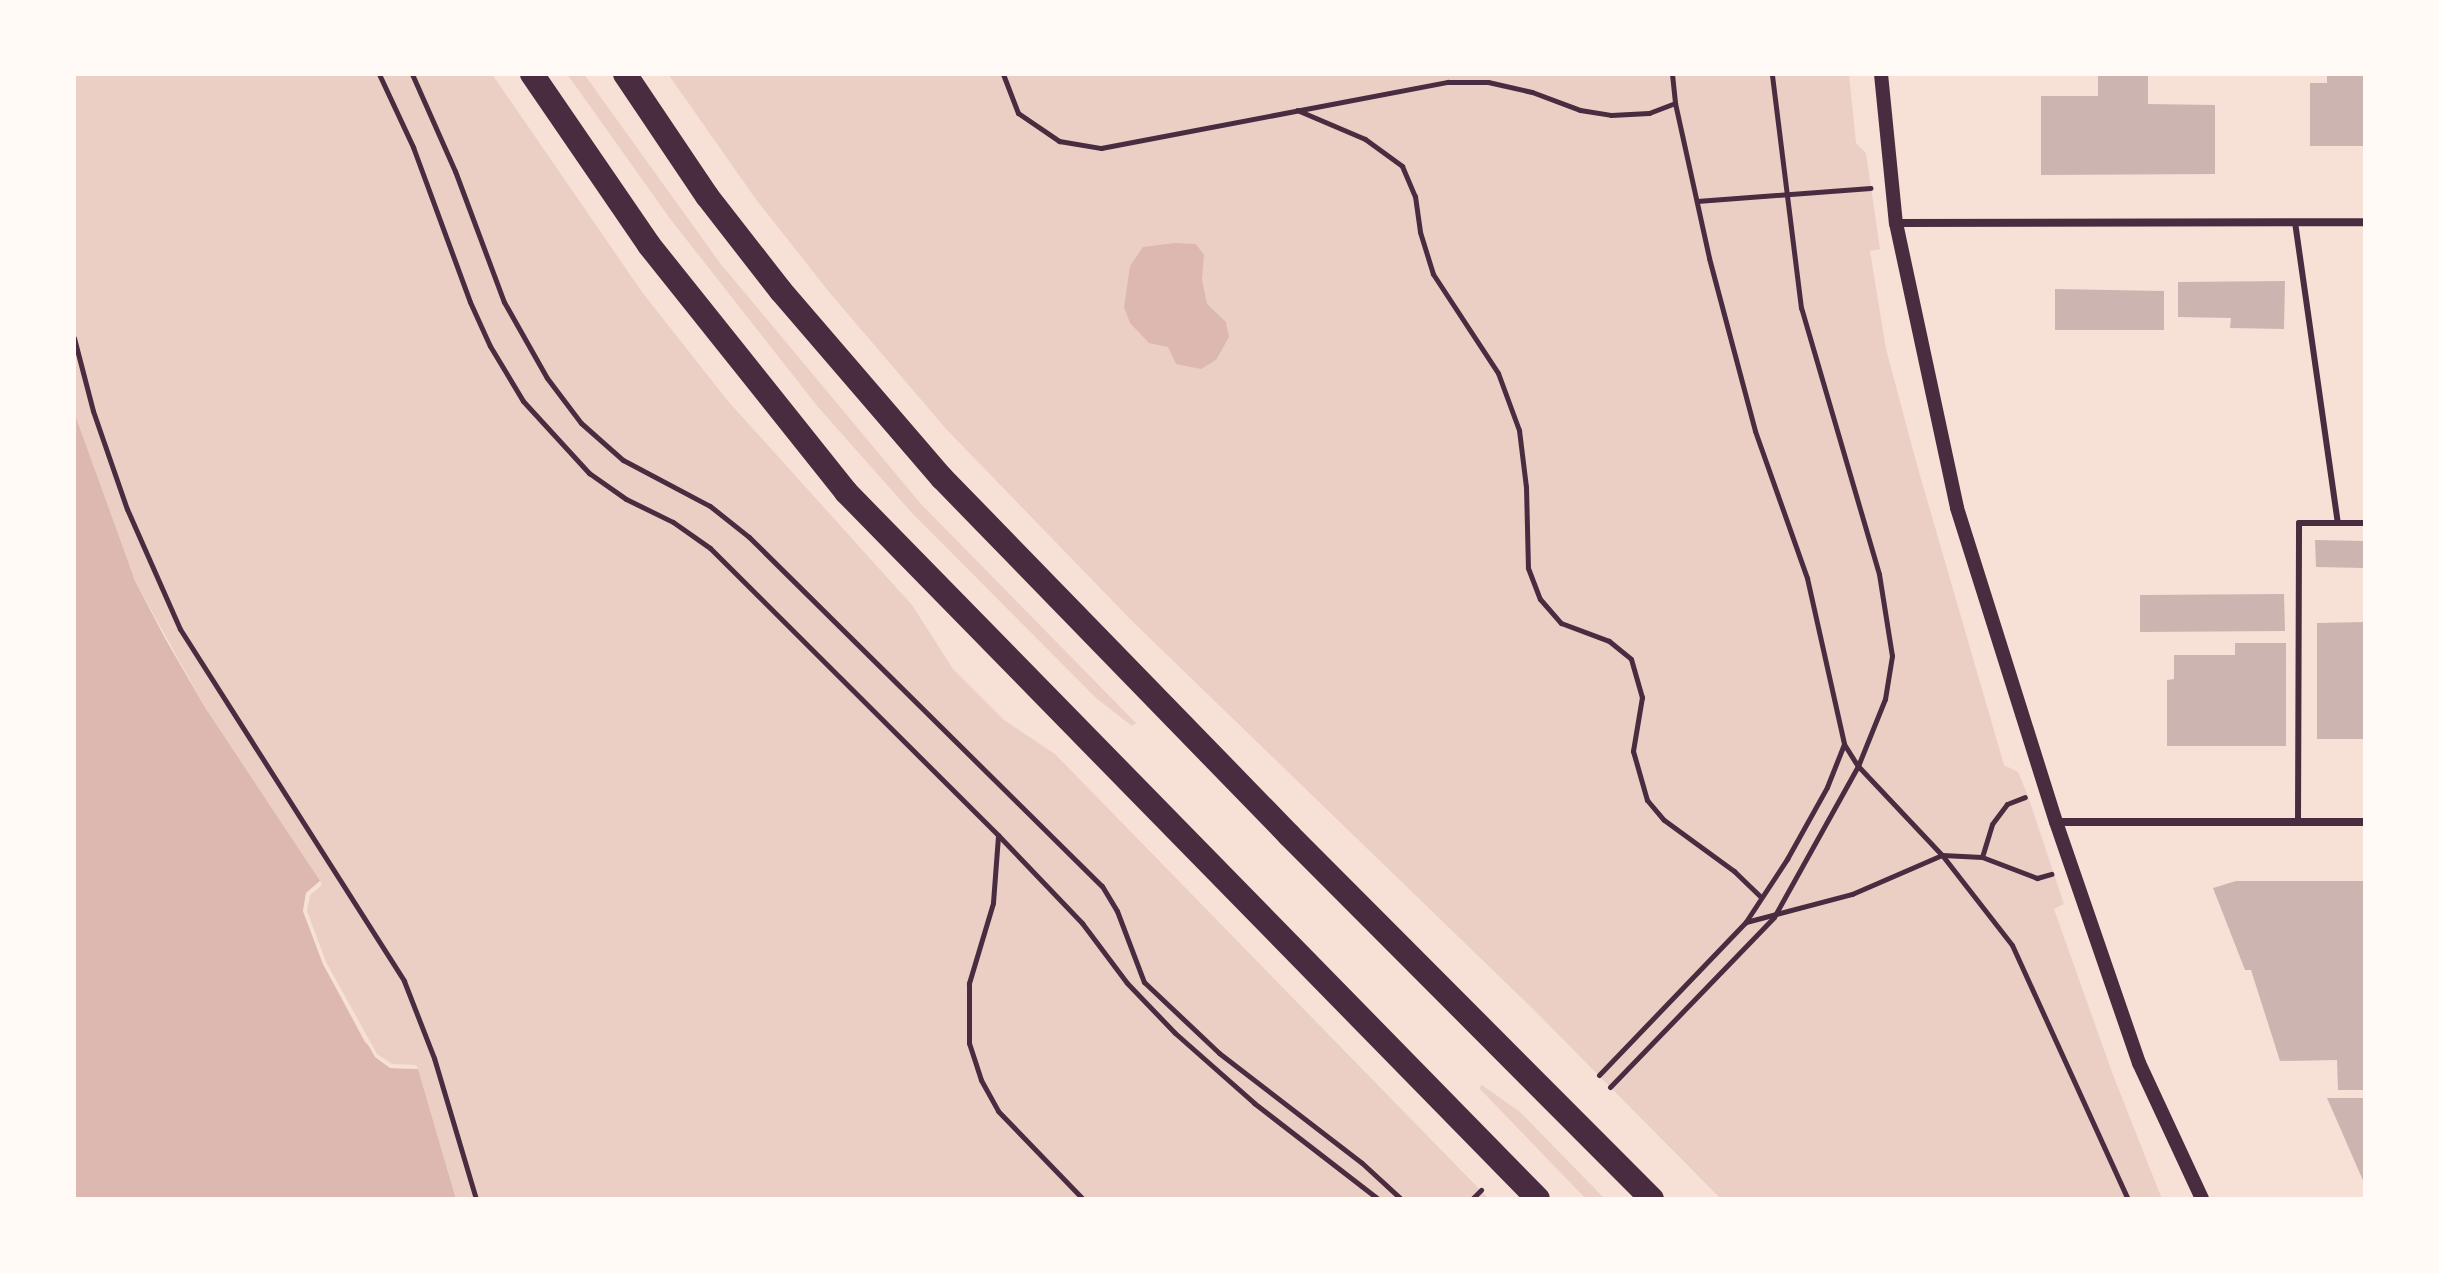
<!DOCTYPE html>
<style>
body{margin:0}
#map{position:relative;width:2439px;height:1273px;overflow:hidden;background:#f7e1d7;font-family:Signika,sans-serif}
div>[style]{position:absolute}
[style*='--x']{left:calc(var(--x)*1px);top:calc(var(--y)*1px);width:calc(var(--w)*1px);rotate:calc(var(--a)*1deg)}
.green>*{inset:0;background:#ebcfc5}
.water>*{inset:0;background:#dcb8b0}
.pier>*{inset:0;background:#f7e1d7}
.building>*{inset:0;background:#ccb4b1}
.path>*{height:5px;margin:-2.5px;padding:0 2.5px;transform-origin:2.5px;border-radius:2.5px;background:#4a2c40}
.service>*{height:6px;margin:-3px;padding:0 3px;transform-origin:3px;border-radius:3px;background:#4a2c40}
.minor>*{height:8px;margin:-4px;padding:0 4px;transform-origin:4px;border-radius:4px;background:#4a2c40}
.tertiary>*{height:14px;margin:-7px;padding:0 7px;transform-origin:7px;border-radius:7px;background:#4a2c40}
.motorway>*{height:24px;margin:-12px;padding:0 12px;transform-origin:12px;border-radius:12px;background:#4a2c40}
span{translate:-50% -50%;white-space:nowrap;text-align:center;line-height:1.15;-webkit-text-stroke:6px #fffaf5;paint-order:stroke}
.frame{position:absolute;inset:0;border:76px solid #fffaf5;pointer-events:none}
</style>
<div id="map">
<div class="green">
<i style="clip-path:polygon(74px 74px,492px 74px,642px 292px,727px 400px,912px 605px,953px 669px,1004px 720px,1055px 754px,1489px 1199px,456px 1199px,418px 1069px,390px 1068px,375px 1057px,323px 964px,206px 709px,135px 581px,97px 482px,74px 412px)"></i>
<i style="clip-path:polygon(567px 74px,584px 74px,720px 263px,921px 504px,1136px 723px,1132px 726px,1096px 698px,912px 513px,818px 407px,671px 220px)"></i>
<i style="clip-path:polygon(668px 74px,1849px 74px,1856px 143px,1866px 153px,1880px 249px,1870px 251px,1886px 349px,1917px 465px,2004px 765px,2018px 772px,2028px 796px,2064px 904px,2054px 909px,2113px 1075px,2162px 1199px,1721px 1199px,1530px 1006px,1133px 622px,947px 430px,829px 292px,755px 198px)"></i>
<i style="clip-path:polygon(1482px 1085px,1520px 1112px,1605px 1199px,1586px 1199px,1479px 1088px)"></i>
</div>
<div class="water">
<i style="clip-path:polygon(1175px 243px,1196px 244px,1204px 255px,1202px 279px,1207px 304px,1226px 322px,1229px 337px,1216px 360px,1201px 369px,1176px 364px,1168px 347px,1149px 343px,1130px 323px,1124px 307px,1130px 266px,1143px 247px)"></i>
<i style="clip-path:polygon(74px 412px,135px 581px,166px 640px,206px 709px,320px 881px,306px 893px,303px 911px,323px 964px,365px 1042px,390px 1068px,418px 1069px,456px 1199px,74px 1199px)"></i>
</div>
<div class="pier">
<i style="clip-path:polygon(320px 881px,322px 885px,310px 895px,307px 911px,326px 962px,377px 1054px,392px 1064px,416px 1065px,418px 1069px,390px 1068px,375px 1057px,323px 964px,303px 911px,306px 893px)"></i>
</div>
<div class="building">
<i style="clip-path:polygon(2098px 74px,2148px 74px,2148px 104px,2215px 105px,2215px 174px,2041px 175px,2041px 96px,2098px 96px)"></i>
<i style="clip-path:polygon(2327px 74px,2365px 74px,2365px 146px,2310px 146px,2310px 83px,2327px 83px)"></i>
<i style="clip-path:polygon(2285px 281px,2284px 329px,2230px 328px,2231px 318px,2178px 317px,2178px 282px)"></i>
<i style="clip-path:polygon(2055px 289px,2164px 291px,2164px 330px,2055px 330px)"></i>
<i style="clip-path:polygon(2315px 540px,2365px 541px,2365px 568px,2316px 567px)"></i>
<i style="clip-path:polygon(2284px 594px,2285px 631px,2140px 632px,2140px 595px)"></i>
<i style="clip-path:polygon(2365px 622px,2365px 739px,2317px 739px,2317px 623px)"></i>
<i style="clip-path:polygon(2235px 643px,2286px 643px,2286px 746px,2167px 746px,2167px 680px,2174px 679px,2174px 655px,2235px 655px)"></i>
<i style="clip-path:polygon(2236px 881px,2365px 881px,2365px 1090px,2338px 1090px,2337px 1060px,2280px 1061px,2251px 970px,2245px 970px,2213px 888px)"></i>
<i style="clip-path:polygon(2327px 1098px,2365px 1098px,2365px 1185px)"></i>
</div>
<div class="path">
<i style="--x:379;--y:74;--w:81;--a:65"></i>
<i style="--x:413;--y:147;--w:165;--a:69.8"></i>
<i style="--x:470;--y:302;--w:48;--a:65.6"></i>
<i style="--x:490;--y:346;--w:64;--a:59"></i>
<i style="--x:523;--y:401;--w:98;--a:47.5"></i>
<i style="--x:589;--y:473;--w:45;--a:35.1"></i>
<i style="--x:626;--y:499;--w:52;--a:26.1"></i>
<i style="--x:673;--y:522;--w:45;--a:35.1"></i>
<i style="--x:710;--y:548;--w:407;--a:44.9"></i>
<i style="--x:998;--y:835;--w:122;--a:46.3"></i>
<i style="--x:1082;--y:923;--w:75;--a:53.1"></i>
<i style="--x:1127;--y:983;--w:69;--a:46.2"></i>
<i style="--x:1175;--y:1033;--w:106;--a:41.5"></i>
<i style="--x:1254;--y:1103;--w:157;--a:37.7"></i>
<i style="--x:412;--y:74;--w:106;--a:66.1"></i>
<i style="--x:455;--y:171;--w:140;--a:69.5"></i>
<i style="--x:504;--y:302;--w:87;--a:60.5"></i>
<i style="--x:547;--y:378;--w:56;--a:52.9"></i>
<i style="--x:581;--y:423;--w:56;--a:41.4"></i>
<i style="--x:623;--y:460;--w:98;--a:27.9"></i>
<i style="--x:710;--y:506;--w:50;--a:38.5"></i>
<i style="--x:749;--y:537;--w:496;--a:44.7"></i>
<i style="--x:1102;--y:886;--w:29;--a:59"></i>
<i style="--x:1117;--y:911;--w:76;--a:69.2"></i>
<i style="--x:1144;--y:982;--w:103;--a:43.4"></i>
<i style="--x:1219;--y:1053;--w:180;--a:37.6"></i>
<i style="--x:1362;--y:1163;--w:53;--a:42.7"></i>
<i style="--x:1003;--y:74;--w:42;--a:69"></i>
<i style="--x:1018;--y:113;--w:50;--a:34.3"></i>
<i style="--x:1059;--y:141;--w:43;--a:9.5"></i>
<i style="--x:1101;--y:148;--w:353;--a:-10.8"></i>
<i style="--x:1448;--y:82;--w:40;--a:0"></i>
<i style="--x:1488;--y:82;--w:45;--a:12.8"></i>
<i style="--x:1532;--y:92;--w:51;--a:20.6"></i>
<i style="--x:1580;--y:110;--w:31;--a:9"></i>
<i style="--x:1611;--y:115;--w:38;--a:-3"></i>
<i style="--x:1649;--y:113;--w:28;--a:-21"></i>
<i style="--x:1672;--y:74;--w:29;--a:84"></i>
<i style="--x:1675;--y:103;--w:159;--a:77.6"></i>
<i style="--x:1709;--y:258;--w:179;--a:75.1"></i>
<i style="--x:1755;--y:431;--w:156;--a:70.5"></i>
<i style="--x:1807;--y:578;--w:170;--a:77.4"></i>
<i style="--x:1844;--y:744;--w:26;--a:58"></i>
<i style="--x:1858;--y:766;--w:122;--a:46.7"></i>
<i style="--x:1942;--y:855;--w:114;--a:52.1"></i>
<i style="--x:2012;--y:945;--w:279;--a:65.5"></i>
<i style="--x:1297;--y:110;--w:74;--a:23.1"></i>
<i style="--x:1365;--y:139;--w:46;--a:36.1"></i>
<i style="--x:1402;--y:166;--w:33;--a:67"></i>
<i style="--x:1415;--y:196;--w:36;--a:82"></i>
<i style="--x:1420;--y:232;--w:44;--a:72.8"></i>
<i style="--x:1433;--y:274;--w:118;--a:56.7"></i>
<i style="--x:1498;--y:373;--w:61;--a:69.8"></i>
<i style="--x:1519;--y:430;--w:57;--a:83"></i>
<i style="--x:1526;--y:487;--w:81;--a:88.6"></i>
<i style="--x:1528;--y:568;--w:33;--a:69"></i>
<i style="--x:1540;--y:599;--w:32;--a:49"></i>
<i style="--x:1561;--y:623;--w:51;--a:20.6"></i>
<i style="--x:1609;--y:641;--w:28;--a:39"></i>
<i style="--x:1631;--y:659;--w:40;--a:74"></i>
<i style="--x:1642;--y:697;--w:55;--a:99.5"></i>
<i style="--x:1633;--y:751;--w:51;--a:74.1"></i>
<i style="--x:1647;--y:800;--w:26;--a:50"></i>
<i style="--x:1664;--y:820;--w:87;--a:36.1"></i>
<i style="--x:1734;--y:871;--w:37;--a:44"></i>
<i style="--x:1697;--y:201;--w:174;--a:-4.3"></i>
<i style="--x:74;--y:338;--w:75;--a:75.4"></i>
<i style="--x:93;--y:411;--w:104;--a:70.9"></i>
<i style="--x:127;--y:509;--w:131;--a:66.2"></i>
<i style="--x:180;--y:629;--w:417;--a:57.5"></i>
<i style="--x:404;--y:981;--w:83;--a:68.7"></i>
<i style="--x:434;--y:1058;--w:147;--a:73.4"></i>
<i style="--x:998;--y:836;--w:67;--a:94.3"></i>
<i style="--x:993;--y:903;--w:84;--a:106.7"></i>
<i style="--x:969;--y:983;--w:60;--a:90"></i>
<i style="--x:969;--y:1043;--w:39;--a:72"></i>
<i style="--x:981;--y:1080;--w:35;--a:61"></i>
<i style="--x:998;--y:1111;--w:122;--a:46"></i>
<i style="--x:1982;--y:857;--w:34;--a:-73"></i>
<i style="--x:1992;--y:824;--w:25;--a:-53"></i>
<i style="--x:2007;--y:804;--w:19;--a:-21"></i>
<i style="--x:1746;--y:922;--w:110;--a:-14.8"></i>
<i style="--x:1852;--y:894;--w:98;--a:-23.4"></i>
<i style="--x:1942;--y:855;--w:40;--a:2.9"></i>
<i style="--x:1982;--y:857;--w:59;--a:20.9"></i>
<i style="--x:2037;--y:878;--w:15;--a:-16"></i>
<i style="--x:1599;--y:1075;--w:211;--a:-46.2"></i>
<i style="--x:1745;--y:923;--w:77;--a:-56.7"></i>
<i style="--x:1787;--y:859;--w:82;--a:-60.9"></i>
<i style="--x:1827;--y:787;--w:46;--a:-68.4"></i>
<i style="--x:1610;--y:1087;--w:236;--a:-46"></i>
<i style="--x:1774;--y:917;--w:173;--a:-60.9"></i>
<i style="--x:1858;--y:766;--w:72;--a:-68.1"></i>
<i style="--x:1885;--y:699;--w:44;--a:-80.8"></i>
<i style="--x:1892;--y:656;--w:83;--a:-99"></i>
<i style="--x:1879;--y:574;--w:277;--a:-106.3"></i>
<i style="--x:1801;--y:308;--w:236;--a:-97.1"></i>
<i style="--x:1472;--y:1199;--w:13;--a:-45"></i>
</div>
<div class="service">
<i style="--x:2295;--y:222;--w:304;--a:81.9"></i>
<i style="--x:2298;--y:822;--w:299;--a:-89.8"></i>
<i style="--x:2299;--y:523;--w:66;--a:0"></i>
</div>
<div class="minor">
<i style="--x:1896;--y:223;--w:469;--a:-0.1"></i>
<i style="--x:2056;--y:822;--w:309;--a:0"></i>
</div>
<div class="tertiary">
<i style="--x:1881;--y:74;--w:150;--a:84.3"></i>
<i style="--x:1896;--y:223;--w:291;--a:77.9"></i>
<i style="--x:1957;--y:508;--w:329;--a:72.5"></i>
<i style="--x:2056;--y:822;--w:255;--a:71"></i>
<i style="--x:2139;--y:1063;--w:150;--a:65.1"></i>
</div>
<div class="motorway">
<i style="--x:532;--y:74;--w:207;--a:55.6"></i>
<i style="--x:649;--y:245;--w:316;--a:51.4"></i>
<i style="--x:846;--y:492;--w:989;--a:45.61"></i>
<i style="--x:625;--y:74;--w:147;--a:56.1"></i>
<i style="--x:707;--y:196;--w:120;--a:52.1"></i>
<i style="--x:781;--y:291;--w:247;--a:49.3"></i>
<i style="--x:942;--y:478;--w:498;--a:45.8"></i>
<i style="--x:1289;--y:835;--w:514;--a:45.08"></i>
</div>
<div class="frame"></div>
</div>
